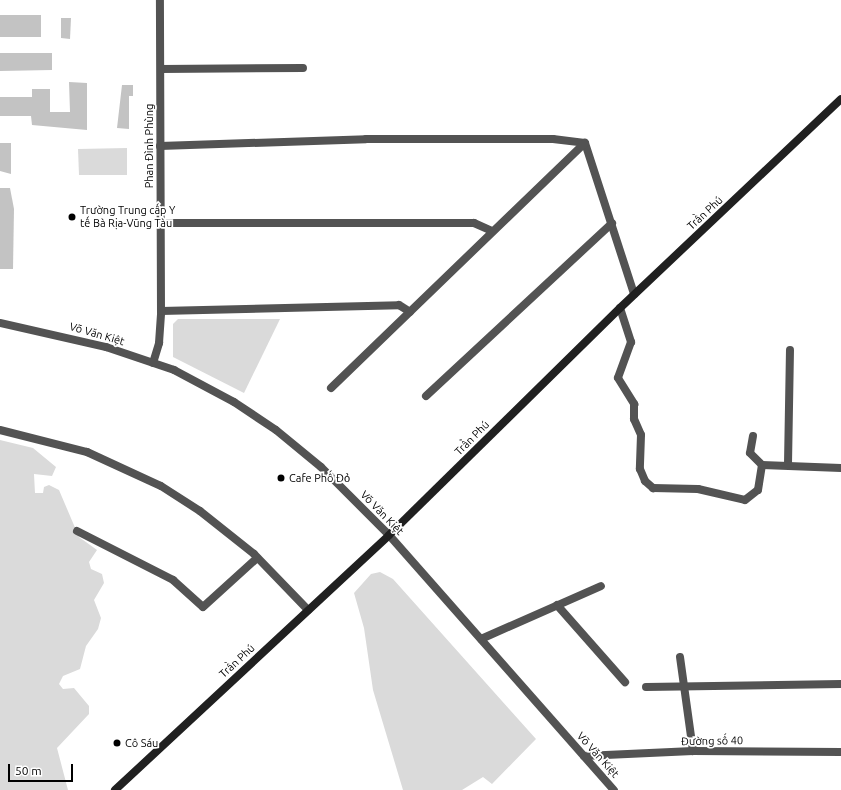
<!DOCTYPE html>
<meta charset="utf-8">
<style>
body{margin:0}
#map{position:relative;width:841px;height:790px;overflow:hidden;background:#fff;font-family:Ubuntu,sans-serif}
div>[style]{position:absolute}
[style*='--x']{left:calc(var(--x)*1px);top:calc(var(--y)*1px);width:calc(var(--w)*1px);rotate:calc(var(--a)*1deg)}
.green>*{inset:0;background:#dadada}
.building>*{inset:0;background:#c3c3c3}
.minor>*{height:8px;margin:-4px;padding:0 4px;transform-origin:4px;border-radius:4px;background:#535353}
.tertiary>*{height:8px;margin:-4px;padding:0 4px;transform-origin:4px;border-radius:4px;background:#535353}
.secondary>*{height:8px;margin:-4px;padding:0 4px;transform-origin:4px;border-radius:4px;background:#202020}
.dots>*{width:11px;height:11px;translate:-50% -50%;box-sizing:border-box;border:2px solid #fff;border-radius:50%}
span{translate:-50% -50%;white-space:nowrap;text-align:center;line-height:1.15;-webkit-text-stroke:3.5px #fff;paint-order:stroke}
.street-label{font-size:11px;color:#000}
.poi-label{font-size:11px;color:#000}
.left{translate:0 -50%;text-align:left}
.scale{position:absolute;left:8px;top:764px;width:65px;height:18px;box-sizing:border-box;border:2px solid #000;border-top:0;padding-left:5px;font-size:12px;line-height:14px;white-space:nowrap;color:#000;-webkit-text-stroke:3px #fff;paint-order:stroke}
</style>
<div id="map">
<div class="green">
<i style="clip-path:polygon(127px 148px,127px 175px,79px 175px,78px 149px)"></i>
<i style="clip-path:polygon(178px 319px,280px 319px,244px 393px,173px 357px,173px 324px)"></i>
<i style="clip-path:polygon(0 440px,33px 448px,56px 467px,52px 476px,34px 474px,35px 493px,43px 493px,44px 487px,49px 485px,59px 490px,79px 537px,97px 550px,89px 562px,91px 569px,102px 574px,104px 583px,94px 600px,101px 618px,98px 629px,86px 646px,80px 669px,63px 676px,59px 684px,63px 689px,74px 688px,89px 706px,89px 714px,57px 748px,68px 790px,0 790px)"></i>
<i style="clip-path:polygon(380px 572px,393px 579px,536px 739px,492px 784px,483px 777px,462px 790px,403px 790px,373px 690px,364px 628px,354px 593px,371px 574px)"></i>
</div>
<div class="building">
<i style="clip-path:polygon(0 15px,41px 15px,41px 37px,0 37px)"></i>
<i style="clip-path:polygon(61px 18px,71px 18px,70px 39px,61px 38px)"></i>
<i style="clip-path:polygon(0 53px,52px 53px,52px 70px,0 71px)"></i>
<i style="clip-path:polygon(69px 82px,87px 83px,87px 130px,32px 125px,31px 116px,0 116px,0 97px,32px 97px,32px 89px,50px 89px,50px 112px,70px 112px)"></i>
<i style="clip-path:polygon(122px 85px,133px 85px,133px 96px,129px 96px,129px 129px,117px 128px)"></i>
<i style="clip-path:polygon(0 143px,11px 143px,11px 174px,0 171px)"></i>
<i style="clip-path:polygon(0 188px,10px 188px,14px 209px,13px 269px,0 269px)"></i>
</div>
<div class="minor">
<i style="--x:161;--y:69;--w:142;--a:-0.4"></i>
<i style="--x:585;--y:143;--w:159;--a:72"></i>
<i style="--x:160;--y:146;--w:206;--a:-1.9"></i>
<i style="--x:366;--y:139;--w:187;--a:0"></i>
<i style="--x:553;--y:139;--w:32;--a:7"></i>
<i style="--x:161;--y:223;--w:313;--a:0"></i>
<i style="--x:474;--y:223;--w:20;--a:24"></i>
<i style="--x:620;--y:308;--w:36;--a:72"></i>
<i style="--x:631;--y:342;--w:38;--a:110"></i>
<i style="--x:618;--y:378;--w:31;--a:58"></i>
<i style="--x:634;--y:404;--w:15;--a:90"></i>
<i style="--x:634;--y:419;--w:17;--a:66"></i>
<i style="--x:641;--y:435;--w:34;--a:92"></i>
<i style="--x:640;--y:469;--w:13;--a:67"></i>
<i style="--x:645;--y:481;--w:11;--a:41"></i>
<i style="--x:653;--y:488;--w:45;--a:1.3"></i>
<i style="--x:698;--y:489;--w:48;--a:13.2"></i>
<i style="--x:745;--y:500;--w:16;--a:-38"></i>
<i style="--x:758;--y:490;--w:25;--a:-81"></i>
<i style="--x:161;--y:311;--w:238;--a:-1.4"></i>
<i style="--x:399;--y:305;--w:13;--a:32"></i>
<i style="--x:153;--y:363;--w:21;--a:-73"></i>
<i style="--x:159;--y:343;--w:32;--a:-86"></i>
<i style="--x:161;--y:311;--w:311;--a:-90.2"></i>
<i style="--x:331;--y:388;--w:353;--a:-44"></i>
<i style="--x:426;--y:396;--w:254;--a:-42.9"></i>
<i style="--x:0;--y:430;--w:90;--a:14.2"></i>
<i style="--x:87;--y:452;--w:81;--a:24.7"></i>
<i style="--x:161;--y:486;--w:46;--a:32.7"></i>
<i style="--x:200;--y:511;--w:69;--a:38.5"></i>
<i style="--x:254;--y:554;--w:78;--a:46"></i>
<i style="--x:753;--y:436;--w:17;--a:100"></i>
<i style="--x:750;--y:453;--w:17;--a:45"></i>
<i style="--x:762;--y:465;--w:79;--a:2.2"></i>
<i style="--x:788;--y:464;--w:114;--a:-89"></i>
<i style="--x:77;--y:531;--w:108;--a:27"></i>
<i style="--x:173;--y:580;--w:40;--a:42"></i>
<i style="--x:203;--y:607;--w:73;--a:-42.2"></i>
<i style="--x:557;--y:605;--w:103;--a:48.6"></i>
<i style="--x:481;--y:639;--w:131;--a:-23.8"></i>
<i style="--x:680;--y:657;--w:95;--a:82.1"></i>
<i style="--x:646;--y:687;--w:195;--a:-0.9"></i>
<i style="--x:584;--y:756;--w:109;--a:-2.6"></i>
<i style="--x:693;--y:751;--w:148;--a:0.4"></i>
</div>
<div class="tertiary">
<i style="--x:0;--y:323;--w:109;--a:12.8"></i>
<i style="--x:106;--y:347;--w:72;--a:18.7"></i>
<i style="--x:174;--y:370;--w:68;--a:28.1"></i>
<i style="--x:234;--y:402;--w:50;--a:33.7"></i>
<i style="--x:276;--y:430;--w:58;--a:39.4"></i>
<i style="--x:321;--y:467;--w:96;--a:45"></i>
<i style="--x:389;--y:535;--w:340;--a:48.6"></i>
</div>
<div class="secondary">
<i style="--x:115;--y:790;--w:374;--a:-42.9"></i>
<i style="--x:389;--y:535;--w:324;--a:-44.5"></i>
<i style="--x:620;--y:308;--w:304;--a:-43.4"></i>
</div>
<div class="dots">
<i style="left:72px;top:217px;background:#000"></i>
<i style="left:281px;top:478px;background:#000"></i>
<i style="left:117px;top:743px;background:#000"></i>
</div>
<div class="street-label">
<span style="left:149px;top:146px;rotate:-90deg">Phan Đình Phùng</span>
<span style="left:705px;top:213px;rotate:-43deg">Trần Phú</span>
<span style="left:97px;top:334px;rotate:16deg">Võ Văn Kiệt</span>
<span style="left:472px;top:438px;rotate:-45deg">Trần Phú</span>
<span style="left:382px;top:513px;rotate:46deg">Võ Văn Kiệt</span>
<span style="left:237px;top:661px;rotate:-43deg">Trần Phú</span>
<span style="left:712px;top:741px;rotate:-1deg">Đường số 40</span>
<span style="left:598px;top:755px;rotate:48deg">Võ Văn Kiệt</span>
</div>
<div class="poi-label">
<span class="left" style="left:80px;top:217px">Trường Trung cấp Y<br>tế Bà Rịa-Vũng Tàu</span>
<span class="left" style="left:289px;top:478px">Cafe Phố Đỏ</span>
<span class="left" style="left:125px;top:743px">Cô Sáu</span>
</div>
<div class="scale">50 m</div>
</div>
